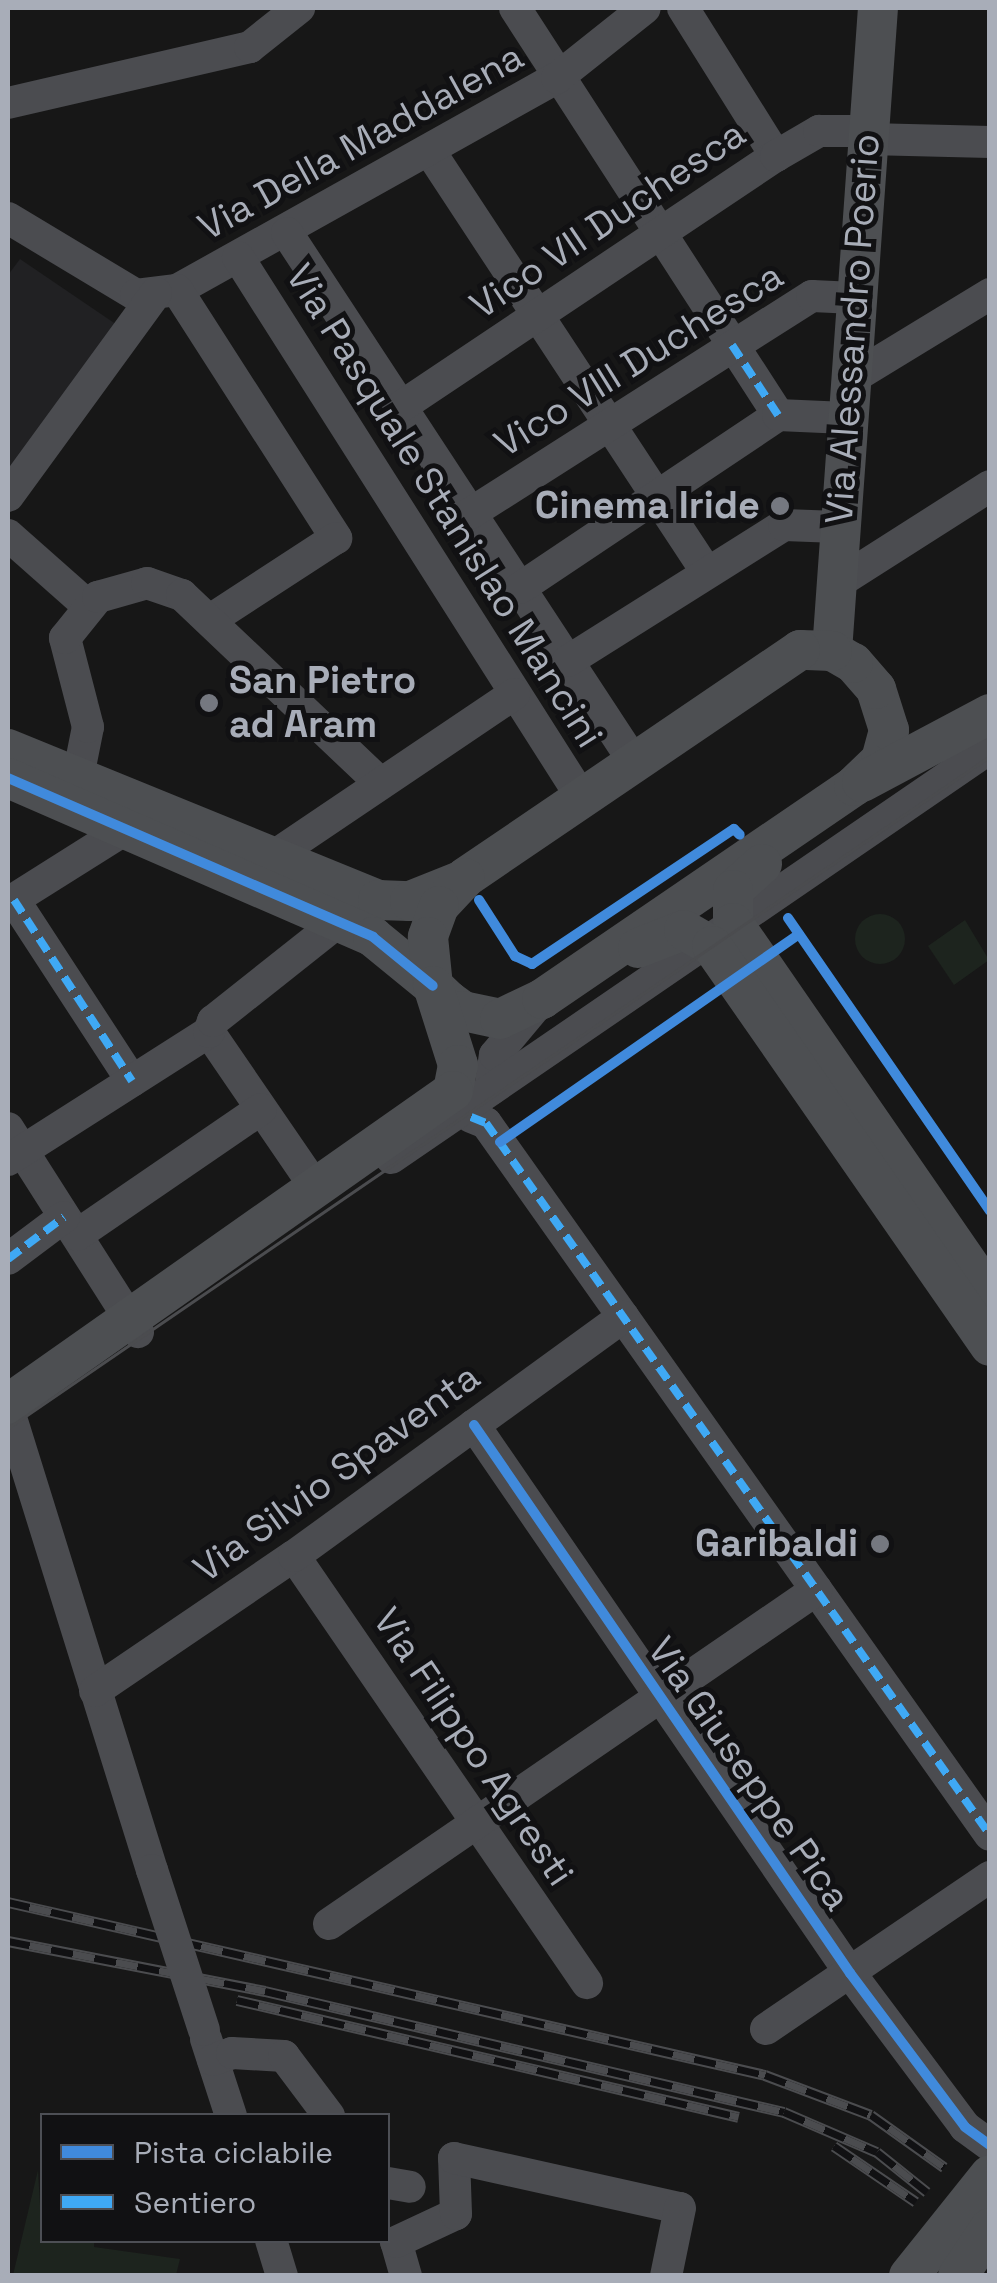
<!DOCTYPE html>
<style>
body{margin:0}
#map{position:relative;width:997px;height:2283px;overflow:hidden;background:#171717;font-family:"Space Grotesk",sans-serif}
div>[style]{position:absolute}
[style*='--x']{left:calc(var(--x)*1px);top:calc(var(--y)*1px);width:calc(var(--w)*1px);rotate:calc(var(--a)*1deg)}
.built>*{inset:0;background:#212123}
.green>*{inset:0;background:#1d241e}
.round{border-radius:50%}
.minor>*{height:32px;margin:-16px;padding:0 16px;transform-origin:16px;border-radius:16px;background:#4b4c50}
.major>*{height:40px;margin:-20px;padding:0 20px;transform-origin:20px;border-radius:20px;background:#4d4f52}
.tram>*{height:2.5px;margin:-1.25px;padding:0 1.25px;transform-origin:1.25px;border-radius:1.25px;background:#4b4c4f}
.rail>*{height:11px;margin-top:-5.5px;transform-origin:0;background:repeating-linear-gradient(90deg,#111113 0 22px,#4b4c4f 0 44px);box-sizing:border-box;border-block:2px solid #4b4c4f}
.minor-bridge>*{height:32px;margin:-16px;padding:0 16px;transform-origin:16px;border-radius:16px;background:#4b4c50}
.quiet>*{height:8px;margin-top:-4px;transform-origin:0;background:repeating-linear-gradient(90deg,#3fa9f5 0 15px,transparent 0 23px)}
.cycleway>*{height:10px;margin:-5px;padding:0 5px;transform-origin:5px;border-radius:5px;background:#408adc}
.dots>*{width:28px;height:28px;translate:-50% -50%;box-sizing:border-box;border:5px solid #111113;border-radius:50%}
span{translate:-50% -50%;white-space:nowrap;text-align:center;line-height:1.15;-webkit-text-stroke:10px #111113;paint-order:stroke}
.street-label{font-size:38px;color:#a8adb8}
.poi-label{font-size:38px;color:#a8adb8;font-weight:700}
.right{translate:-100% -50%;text-align:right}
.left{translate:0 -50%;text-align:left}
.frame{position:absolute;inset:0;border:10px solid #a8adb8;pointer-events:none}
.legend{position:absolute;left:40px;top:2113px;width:350px;height:130px;box-sizing:border-box;background:#111113;border:2px solid #4d4f55;margin:0;padding:12px 18px;list-style:none;font-size:30px;color:#a8adb8}
.legend li{display:flex;align-items:center;gap:20px;height:50px}
.legend b{width:50px;border:2px solid #4d4f55}
</style>
<div id="map">
<div class="built">
<i style="clip-path:polygon(20px 259px,126px 331px,8px 481px,8px 275px)"></i>
</div>
<div class="green">
<i class="round" style="left:855px;top:914px;width:50px;height:50px"></i>
<i style="clip-path:polygon(965px 920px,989px 960px,954px 985px,928px 946px)"></i>
<i style="clip-path:polygon(38px 2170px,42px 2240px,94px 2241px,94px 2247px,180px 2259px,176px 2275px,13px 2275px)"></i>
</div>
<div class="minor">
<i style="--x:515;--y:8;--w:485;--a:57.1"></i>
<i style="--x:683;--y:8;--w:175;--a:57.9"></i>
<i style="--x:8;--y:103;--w:248;--a:-13"></i>
<i style="--x:250;--y:47;--w:63;--a:-38.5"></i>
<i style="--x:868;--y:139;--w:122;--a:1.4"></i>
<i style="--x:429;--y:150;--w:504;--a:56.66"></i>
<i style="--x:8;--y:218;--w:149;--a:31"></i>
<i style="--x:136;--y:295;--w:41;--a:-7"></i>
<i style="--x:177;--y:290;--w:435;--a:-29.2"></i>
<i style="--x:557;--y:78;--w:112;--a:-38.5"></i>
<i style="--x:287;--y:233;--w:633;--a:56.74"></i>
<i style="--x:238;--y:257;--w:641;--a:57.55"></i>
<i style="--x:177;--y:290;--w:295;--a:57.3"></i>
<i style="--x:336;--y:538;--w:150;--a:146.9"></i>
<i style="--x:849;--y:380;--w:165;--a:-31.4"></i>
<i style="--x:402;--y:406;--w:450;--a:-33.8"></i>
<i style="--x:776;--y:156;--w:50;--a:-30.2"></i>
<i style="--x:819;--y:131;--w:50;--a:0"></i>
<i style="--x:8;--y:496;--w:251;--a:-53.9"></i>
<i style="--x:471;--y:513;--w:404;--a:-32.5"></i>
<i style="--x:812;--y:296;--w:43;--a:2.7"></i>
<i style="--x:8;--y:535;--w:106;--a:41.5"></i>
<i style="--x:833;--y:586;--w:186;--a:-32.5"></i>
<i style="--x:520;--y:588;--w:311;--a:-33.8"></i>
<i style="--x:778;--y:415;--w:68;--a:2.5"></i>
<i style="--x:568;--y:661;--w:255;--a:-32.2"></i>
<i style="--x:784;--y:525;--w:54;--a:2.1"></i>
<i style="--x:78;--y:777;--w:51;--a:-78.7"></i>
<i style="--x:88;--y:727;--w:92;--a:-104.5"></i>
<i style="--x:65;--y:638;--w:53;--a:-51.2"></i>
<i style="--x:98;--y:597;--w:51;--a:-15.9"></i>
<i style="--x:147;--y:583;--w:37;--a:19"></i>
<i style="--x:182;--y:595;--w:272;--a:43.5"></i>
<i style="--x:268;--y:860;--w:297;--a:-34"></i>
<i style="--x:14;--y:900;--w:216;--a:56.9"></i>
<i style="--x:8;--y:903;--w:141;--a:-32.2"></i>
<i style="--x:209;--y:1032;--w:191;--a:55.6"></i>
<i style="--x:490;--y:1090;--w:35;--a:-82"></i>
<i style="--x:495;--y:1055;--w:64;--a:-50.1"></i>
<i style="--x:471;--y:1117;--w:16;--a:22"></i>
<i style="--x:486;--y:1123;--w:872;--a:54.71"></i>
<i style="--x:8;--y:1128;--w:242;--a:57.5"></i>
<i style="--x:391;--y:1158;--w:726;--a:-34.39"></i>
<i style="--x:8;--y:1160;--w:238;--a:-32.5"></i>
<i style="--x:209;--y:1032;--w:12;--a:-70"></i>
<i style="--x:213;--y:1021;--w:159;--a:-38.4"></i>
<i style="--x:77;--y:1235;--w:223;--a:-34.4"></i>
<i style="--x:8;--y:1259;--w:70;--a:-36.9"></i>
<i style="--x:8;--y:1408;--w:484;--a:72.7"></i>
<i style="--x:474;--y:1425;--w:665;--a:55.54"></i>
<i style="--x:850;--y:1973;--w:192;--a:53.2"></i>
<i style="--x:965;--y:2127;--w:31;--a:36"></i>
<i style="--x:294;--y:1556;--w:518;--a:55.54"></i>
<i style="--x:95;--y:1691;--w:240;--a:-34.2"></i>
<i style="--x:294;--y:1556;--w:407;--a:-36"></i>
<i style="--x:329;--y:1924;--w:591;--a:-34.44"></i>
<i style="--x:766;--y:2029;--w:271;--a:-34.2"></i>
<i style="--x:206;--y:2039;--w:81;--a:72"></i>
<i style="--x:213;--y:2060;--w:20;--a:-20"></i>
<i style="--x:232;--y:2053;--w:52;--a:3.3"></i>
<i style="--x:284;--y:2056;--w:75;--a:53.1"></i>
<i style="--x:388;--y:2183;--w:22;--a:10"></i>
<i style="--x:271;--y:2240;--w:38;--a:73"></i>
<i style="--x:406;--y:2276;--w:35;--a:-106"></i>
<i style="--x:396;--y:2242;--w:66;--a:-25"></i>
<i style="--x:456;--y:2214;--w:56;--a:-92"></i>
<i style="--x:454;--y:2158;--w:231;--a:12.5"></i>
<i style="--x:680;--y:2208;--w:69;--a:101.6"></i>
</div>
<div class="major">
<i style="--x:832;--y:651;--w:645;--a:-85.91"></i>
<i style="--x:8;--y:749;--w:400;--a:22.2"></i>
<i style="--x:378;--y:900;--w:32;--a:2"></i>
<i style="--x:410;--y:901;--w:54;--a:-21.8"></i>
<i style="--x:8;--y:778;--w:398;--a:23.5"></i>
<i style="--x:373;--y:937;--w:77;--a:39.2"></i>
<i style="--x:433;--y:986;--w:22;--a:43"></i>
<i style="--x:449;--y:1001;--w:17;--a:36"></i>
<i style="--x:463;--y:1011;--w:38;--a:12"></i>
<i style="--x:500;--y:1019;--w:47;--a:-25.5"></i>
<i style="--x:542;--y:999;--w:378;--a:-34.3"></i>
<i style="--x:854;--y:786;--w:37;--a:-44"></i>
<i style="--x:881;--y:760;--w:31;--a:-75"></i>
<i style="--x:889;--y:730;--w:43;--a:-107.6"></i>
<i style="--x:876;--y:689;--w:35;--a:-131"></i>
<i style="--x:853;--y:663;--w:24;--a:-150"></i>
<i style="--x:832;--y:651;--w:32;--a:-178"></i>
<i style="--x:800;--y:650;--w:405;--a:145.8"></i>
<i style="--x:465;--y:878;--w:38;--a:133"></i>
<i style="--x:439;--y:906;--w:33;--a:110"></i>
<i style="--x:428;--y:937;--w:49;--a:84.2"></i>
<i style="--x:433;--y:986;--w:83;--a:72.4"></i>
<i style="--x:458;--y:1065;--w:26;--a:101"></i>
<i style="--x:453;--y:1091;--w:544;--a:144.88"></i>
<i style="--x:862;--y:782;--w:145;--a:-28"></i>
<i style="--x:762;--y:864;--w:39;--a:138"></i>
<i style="--x:733;--y:890;--w:33;--a:90"></i>
<i style="--x:733;--y:923;--w:453;--a:55.4"></i>
<i style="--x:638;--y:948;--w:49;--a:-21.4"></i>
<i style="--x:684;--y:930;--w:32;--a:30"></i>
<i style="--x:712;--y:946;--w:487;--a:55.2"></i>
<i style="--x:909;--y:2276;--w:129;--a:-51.3"></i>
<i style="--x:958;--y:2276;--w:58;--a:-56.3"></i>
</div>
<div class="tram">
<i style="--x:8;--y:1428;--w:1190;--a:-34.38"></i>
</div>
<div class="rail">
<i style="--x:8;--y:1902;--w:777;--a:12.87"></i>
<i style="--x:765;--y:2075;--w:113;--a:20.7"></i>
<i style="--x:871;--y:2115;--w:90;--a:35.5"></i>
<i style="--x:8;--y:1941;--w:262;--a:11"></i>
<i style="--x:265;--y:1991;--w:533;--a:13.12"></i>
<i style="--x:784;--y:2112;--w:101;--a:23.3"></i>
<i style="--x:877;--y:2152;--w:64;--a:38.7"></i>
<i style="--x:237;--y:2000;--w:515;--a:13.12"></i>
<i style="--x:834;--y:2146;--w:99;--a:34.3"></i>
</div>
<div class="minor-bridge">
<i style="--x:152;--y:1870;--w:168;--a:72"></i>
</div>
<div class="quiet">
<i style="--x:732;--y:345;--w:84;--a:56.7"></i>
<i style="--x:14;--y:900;--w:216;--a:56.9"></i>
<i style="--x:471;--y:1117;--w:16;--a:22"></i>
<i style="--x:486;--y:1123;--w:872;--a:54.71"></i>
<i style="--x:8;--y:1259;--w:70;--a:-36.9"></i>
</div>
<div class="cycleway">
<i style="--x:8;--y:778;--w:398;--a:23.5"></i>
<i style="--x:373;--y:937;--w:77;--a:39.2"></i>
<i style="--x:479;--y:900;--w:67;--a:57.3"></i>
<i style="--x:515;--y:956;--w:19;--a:25"></i>
<i style="--x:532;--y:964;--w:243;--a:-33.8"></i>
<i style="--x:734;--y:829;--w:8;--a:45"></i>
<i style="--x:788;--y:918;--w:356;--a:55.4"></i>
<i style="--x:500;--y:1142;--w:364;--a:-34.8"></i>
<i style="--x:474;--y:1425;--w:665;--a:55.54"></i>
<i style="--x:850;--y:1973;--w:192;--a:53.2"></i>
<i style="--x:965;--y:2127;--w:31;--a:36"></i>
</div>
<div class="dots">
<i style="left:780px;top:506px;background:#757880"></i>
<i style="left:209px;top:703px;background:#757880"></i>
<i style="left:880px;top:1544px;background:#757880"></i>
</div>
<div class="street-label">
<span style="left:361px;top:142px;rotate:-29deg">Via Della Maddalena</span>
<span style="left:608px;top:220px;rotate:-34deg">Vico VII Duchesca</span>
<span style="left:853px;top:329px;rotate:-86deg">Via Alessandro Poerio</span>
<span style="left:639px;top:360px;rotate:-32deg">Vico VIII Duchesca</span>
<span style="left:444px;top:506px;rotate:58deg">Via Pasquale Stanislao Mancini</span>
<span style="left:337px;top:1473px;rotate:-36deg">Via Silvio Spaventa</span>
<span style="left:473px;top:1747px;rotate:56deg">Via Filippo Agresti</span>
<span style="left:749px;top:1774px;rotate:55deg">Via Giuseppe Pica</span>
</div>
<div class="poi-label">
<span class="right" style="left:760px;top:506px">Cinema Iride</span>
<span class="left" style="left:229px;top:703px">San Pietro<br>ad Aram</span>
<span class="right" style="left:858px;top:1544px">Garibaldi</span>
</div>
<div class="frame"></div>
<ul class="legend">
<li><b style="height:12px;background:#408adc"></b>Pista ciclabile</li>
<li><b style="height:12px;background:#3fa9f5"></b>Sentiero</li>
</ul>
</div>
